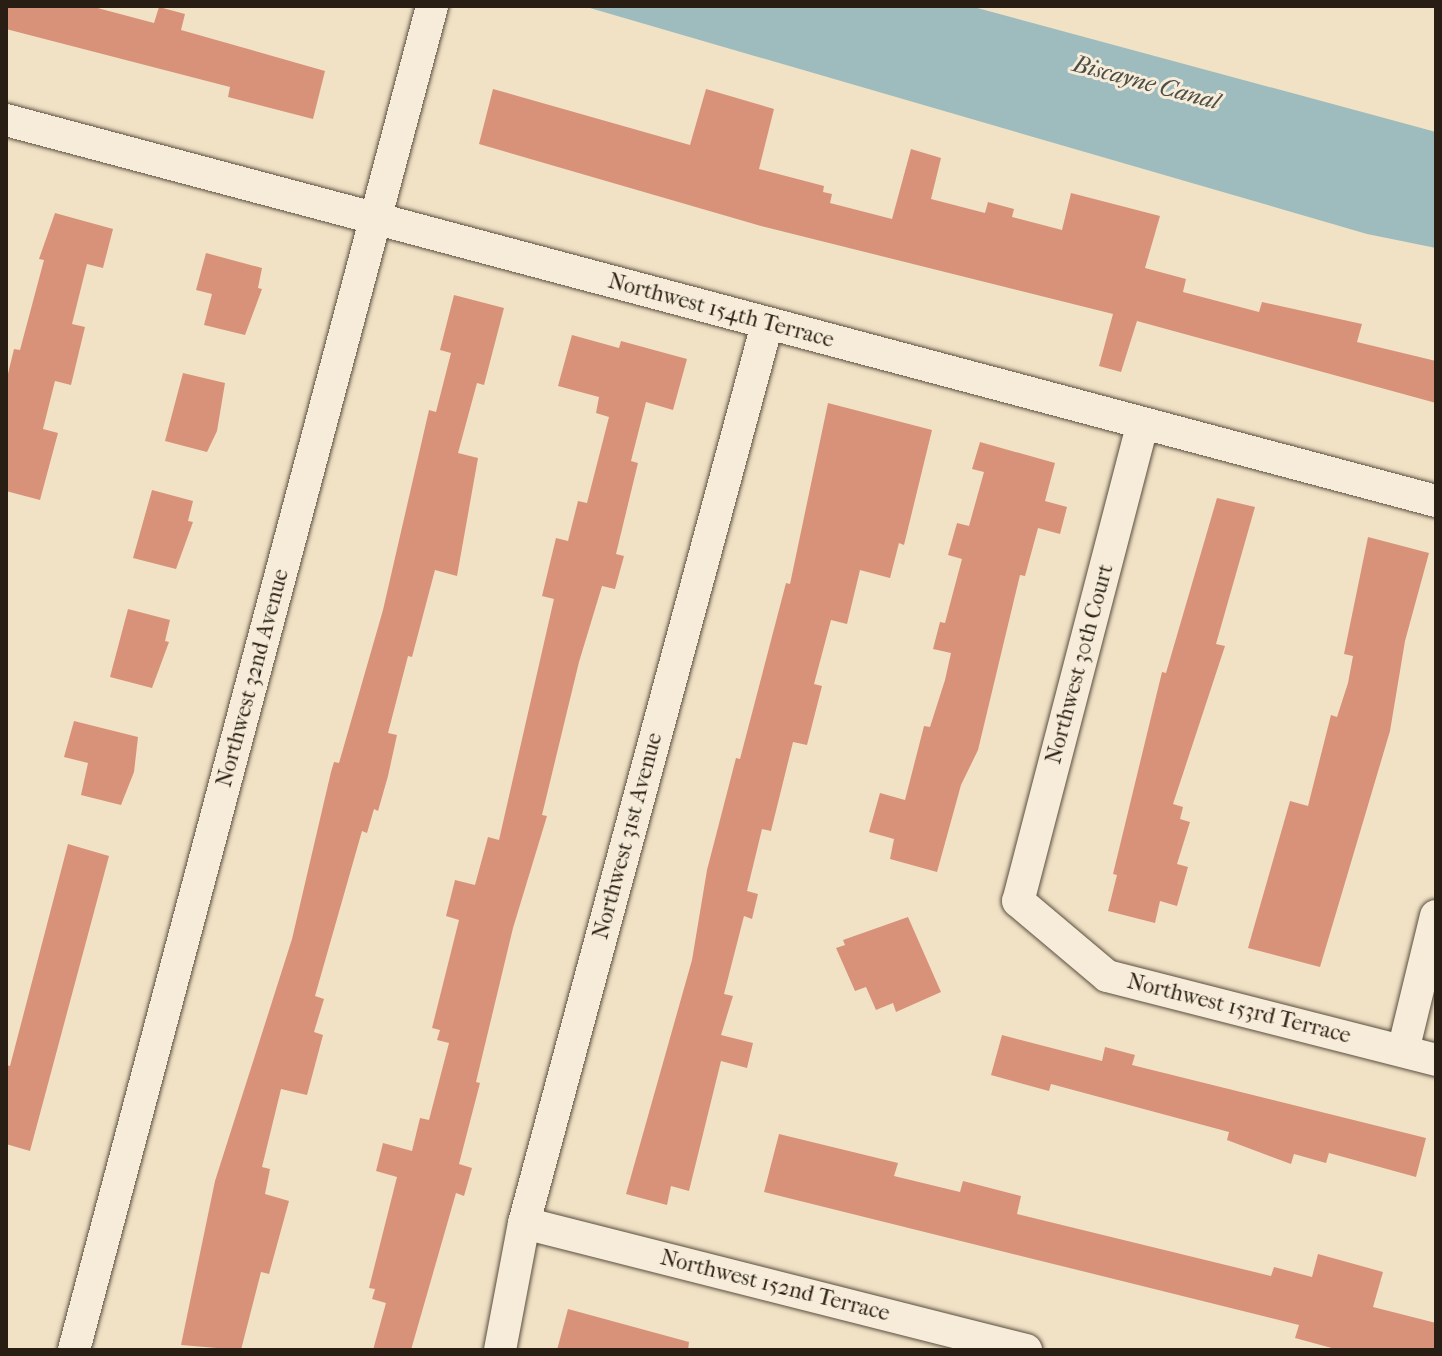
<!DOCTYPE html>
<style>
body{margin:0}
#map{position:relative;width:1442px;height:1356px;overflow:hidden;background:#f1e2c5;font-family:"IM FELL French Canon",serif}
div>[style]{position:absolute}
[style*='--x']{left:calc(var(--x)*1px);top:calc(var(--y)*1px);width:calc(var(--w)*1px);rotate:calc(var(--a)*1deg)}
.water>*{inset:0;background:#9ebcbd}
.building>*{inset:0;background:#d89279}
.roads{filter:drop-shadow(0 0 2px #5a4f40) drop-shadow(0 0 2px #5a4f40)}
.minor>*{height:32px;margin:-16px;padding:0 16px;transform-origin:16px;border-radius:16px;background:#f6ecd9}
span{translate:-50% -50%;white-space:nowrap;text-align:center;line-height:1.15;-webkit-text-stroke:6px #f6ecd9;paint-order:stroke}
.street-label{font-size:22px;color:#281e13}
.water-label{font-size:24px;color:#4b4d46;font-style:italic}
.frame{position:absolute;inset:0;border:8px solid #281e13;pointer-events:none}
</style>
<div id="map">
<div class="water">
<i style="clip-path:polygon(583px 6px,970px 6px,1436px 132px,1436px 248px,1367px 234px)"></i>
</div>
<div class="building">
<i style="clip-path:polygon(6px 6px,90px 6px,154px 23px,159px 7px,185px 14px,181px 30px,325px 71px,313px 119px,228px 97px,230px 87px,6px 29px)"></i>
<i style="clip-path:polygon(493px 89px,690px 145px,706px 89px,774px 109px,759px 169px,824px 186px,823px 192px,832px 194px,830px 203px,892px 219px,911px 149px,941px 158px,931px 199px,985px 213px,988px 202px,1014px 209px,1012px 217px,1062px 230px,1071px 193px,1160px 216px,1145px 268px,1186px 279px,1183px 292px,1259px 312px,1262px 302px,1362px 324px,1357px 342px,1436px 361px,1436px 403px,1137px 321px,1121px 372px,1099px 366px,1113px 314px,761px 226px,479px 144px)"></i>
<i style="clip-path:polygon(55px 213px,113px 229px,103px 268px,87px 264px,72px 324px,85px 327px,71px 385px,55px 381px,43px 429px,58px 433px,40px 500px,6px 491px,6px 382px,14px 349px,20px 350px,44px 260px,39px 259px)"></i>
<i style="clip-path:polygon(206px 253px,262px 268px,258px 288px,262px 289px,245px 335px,204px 325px,212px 294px,196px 290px)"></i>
<i style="clip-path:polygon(454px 295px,504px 308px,484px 385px,477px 383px,458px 453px,478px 458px,457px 576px,435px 570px,412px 657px,408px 656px,388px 733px,397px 735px,388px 776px,378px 811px,374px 809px,367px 833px,362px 831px,315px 996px,324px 999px,314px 1032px,323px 1035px,307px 1095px,281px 1089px,262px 1167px,270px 1169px,265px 1194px,289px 1201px,269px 1274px,261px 1272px,241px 1350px,181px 1345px,215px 1181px,292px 939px,331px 772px,334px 762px,339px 763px,383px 610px,429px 410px,436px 412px,451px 353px,440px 350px)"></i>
<i style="clip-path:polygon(572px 335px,619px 348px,621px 341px,687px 359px,673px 410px,646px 402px,631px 461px,638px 463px,616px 554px,624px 556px,615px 589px,602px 586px,579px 662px,542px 815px,547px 816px,513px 928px,476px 1082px,480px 1083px,459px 1164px,472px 1168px,464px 1196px,456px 1193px,411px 1350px,373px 1350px,386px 1303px,372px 1299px,375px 1289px,369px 1288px,397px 1177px,376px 1171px,383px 1143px,412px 1151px,420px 1118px,429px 1120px,449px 1043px,437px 1040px,440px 1030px,432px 1028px,459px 920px,446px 916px,455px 880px,475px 885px,488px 837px,499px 840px,554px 599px,542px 596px,556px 538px,568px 541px,578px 501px,587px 503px,609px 417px,596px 413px,599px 397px,558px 386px)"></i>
<i style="clip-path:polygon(183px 373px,225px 383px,217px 431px,207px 452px,165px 441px)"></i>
<i style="clip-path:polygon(828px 403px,932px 430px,904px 545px,899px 543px,890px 578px,860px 570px,847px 624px,831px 620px,814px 684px,822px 686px,807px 745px,793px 742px,771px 831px,762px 829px,747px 891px,758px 894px,752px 919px,744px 916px,724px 994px,733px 996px,721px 1035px,753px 1043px,747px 1068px,721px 1061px,689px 1191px,671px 1186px,667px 1205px,626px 1194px,692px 960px,707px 870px,736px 758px,740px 759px,786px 583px,790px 584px)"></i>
<i style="clip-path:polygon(980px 442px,1055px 463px,1045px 501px,1067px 507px,1060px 534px,1038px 528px,1025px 576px,1020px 575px,978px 750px,961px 785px,937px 872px,890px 859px,894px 839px,869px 832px,880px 793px,905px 800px,924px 726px,930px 727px,945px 680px,951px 653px,933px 649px,940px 622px,945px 623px,962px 559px,948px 555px,957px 523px,969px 526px,984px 472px,972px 469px)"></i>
<i style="clip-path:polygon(152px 490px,193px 501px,188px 521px,193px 522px,176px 569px,133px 558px)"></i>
<i style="clip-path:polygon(1217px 498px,1255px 507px,1216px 644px,1225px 646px,1173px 804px,1183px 807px,1180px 819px,1190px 822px,1177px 864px,1188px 867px,1177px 906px,1160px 901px,1155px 923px,1108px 911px,1117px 875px,1113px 874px,1162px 672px,1166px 673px)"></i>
<i style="clip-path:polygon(1368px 537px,1429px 553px,1405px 641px,1390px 731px,1320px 967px,1248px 948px,1290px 801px,1308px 806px,1331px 715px,1337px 717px,1348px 683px,1353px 656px,1344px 654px)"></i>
<i style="clip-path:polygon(128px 609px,170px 620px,165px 641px,169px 642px,152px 688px,110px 677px)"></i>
<i style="clip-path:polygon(74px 721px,138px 737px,134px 772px,121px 805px,81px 795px,88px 763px,64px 757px)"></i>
<i style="clip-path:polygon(68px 844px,109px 856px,30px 1151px,6px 1144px,6px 1065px,10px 1066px)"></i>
<i style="clip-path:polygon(908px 917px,941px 992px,896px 1012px,893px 1003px,876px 1010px,866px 987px,855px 991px,836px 948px,845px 945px,843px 940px)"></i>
<i style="clip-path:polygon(1002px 1035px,1102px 1061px,1105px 1047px,1135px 1055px,1132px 1065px,1426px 1138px,1416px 1177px,1329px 1153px,1326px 1163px,1294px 1154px,1291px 1164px,1227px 1140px,1229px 1132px,1051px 1084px,1049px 1091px,991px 1075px)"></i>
<i style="clip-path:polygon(779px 1134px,898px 1163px,894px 1176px,960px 1192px,963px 1181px,1021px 1196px,1017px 1214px,1271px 1276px,1274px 1267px,1312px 1277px,1318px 1254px,1383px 1272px,1373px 1307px,1436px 1323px,1436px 1350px,1339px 1350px,1295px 1338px,1299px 1325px,764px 1192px)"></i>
<i style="clip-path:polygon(568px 1309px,689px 1342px,688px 1350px,557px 1350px)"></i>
</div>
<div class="roads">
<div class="minor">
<i style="--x:6;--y:120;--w:1480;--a:14.92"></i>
<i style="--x:1142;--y:426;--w:491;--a:104.6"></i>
<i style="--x:1018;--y:901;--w:116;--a:40.1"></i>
<i style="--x:1107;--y:976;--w:340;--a:14.3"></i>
<i style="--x:1403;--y:1051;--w:139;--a:-76.3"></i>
<i style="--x:524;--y:1223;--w:518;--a:14.2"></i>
<i style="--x:74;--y:1350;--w:1391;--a:-75.08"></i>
<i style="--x:500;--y:1350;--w:129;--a:-79.3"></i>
<i style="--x:524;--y:1223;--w:931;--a:-74.87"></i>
</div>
</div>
<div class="street-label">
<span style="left:721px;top:311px;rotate:15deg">Northwest 154th Terrace</span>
<span style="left:1080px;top:664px;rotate:-75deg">Northwest 30th Court</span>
<span style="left:253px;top:678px;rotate:-75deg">Northwest 32nd Avenue</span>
<span style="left:628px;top:836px;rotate:-75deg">Northwest 31st Avenue</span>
<span style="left:1239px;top:1009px;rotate:14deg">Northwest 153rd Terrace</span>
<span style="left:775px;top:1286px;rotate:14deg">Northwest 152nd Terrace</span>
</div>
<div class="water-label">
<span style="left:1146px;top:83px;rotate:15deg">Biscayne Canal</span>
</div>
<div class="frame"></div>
</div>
